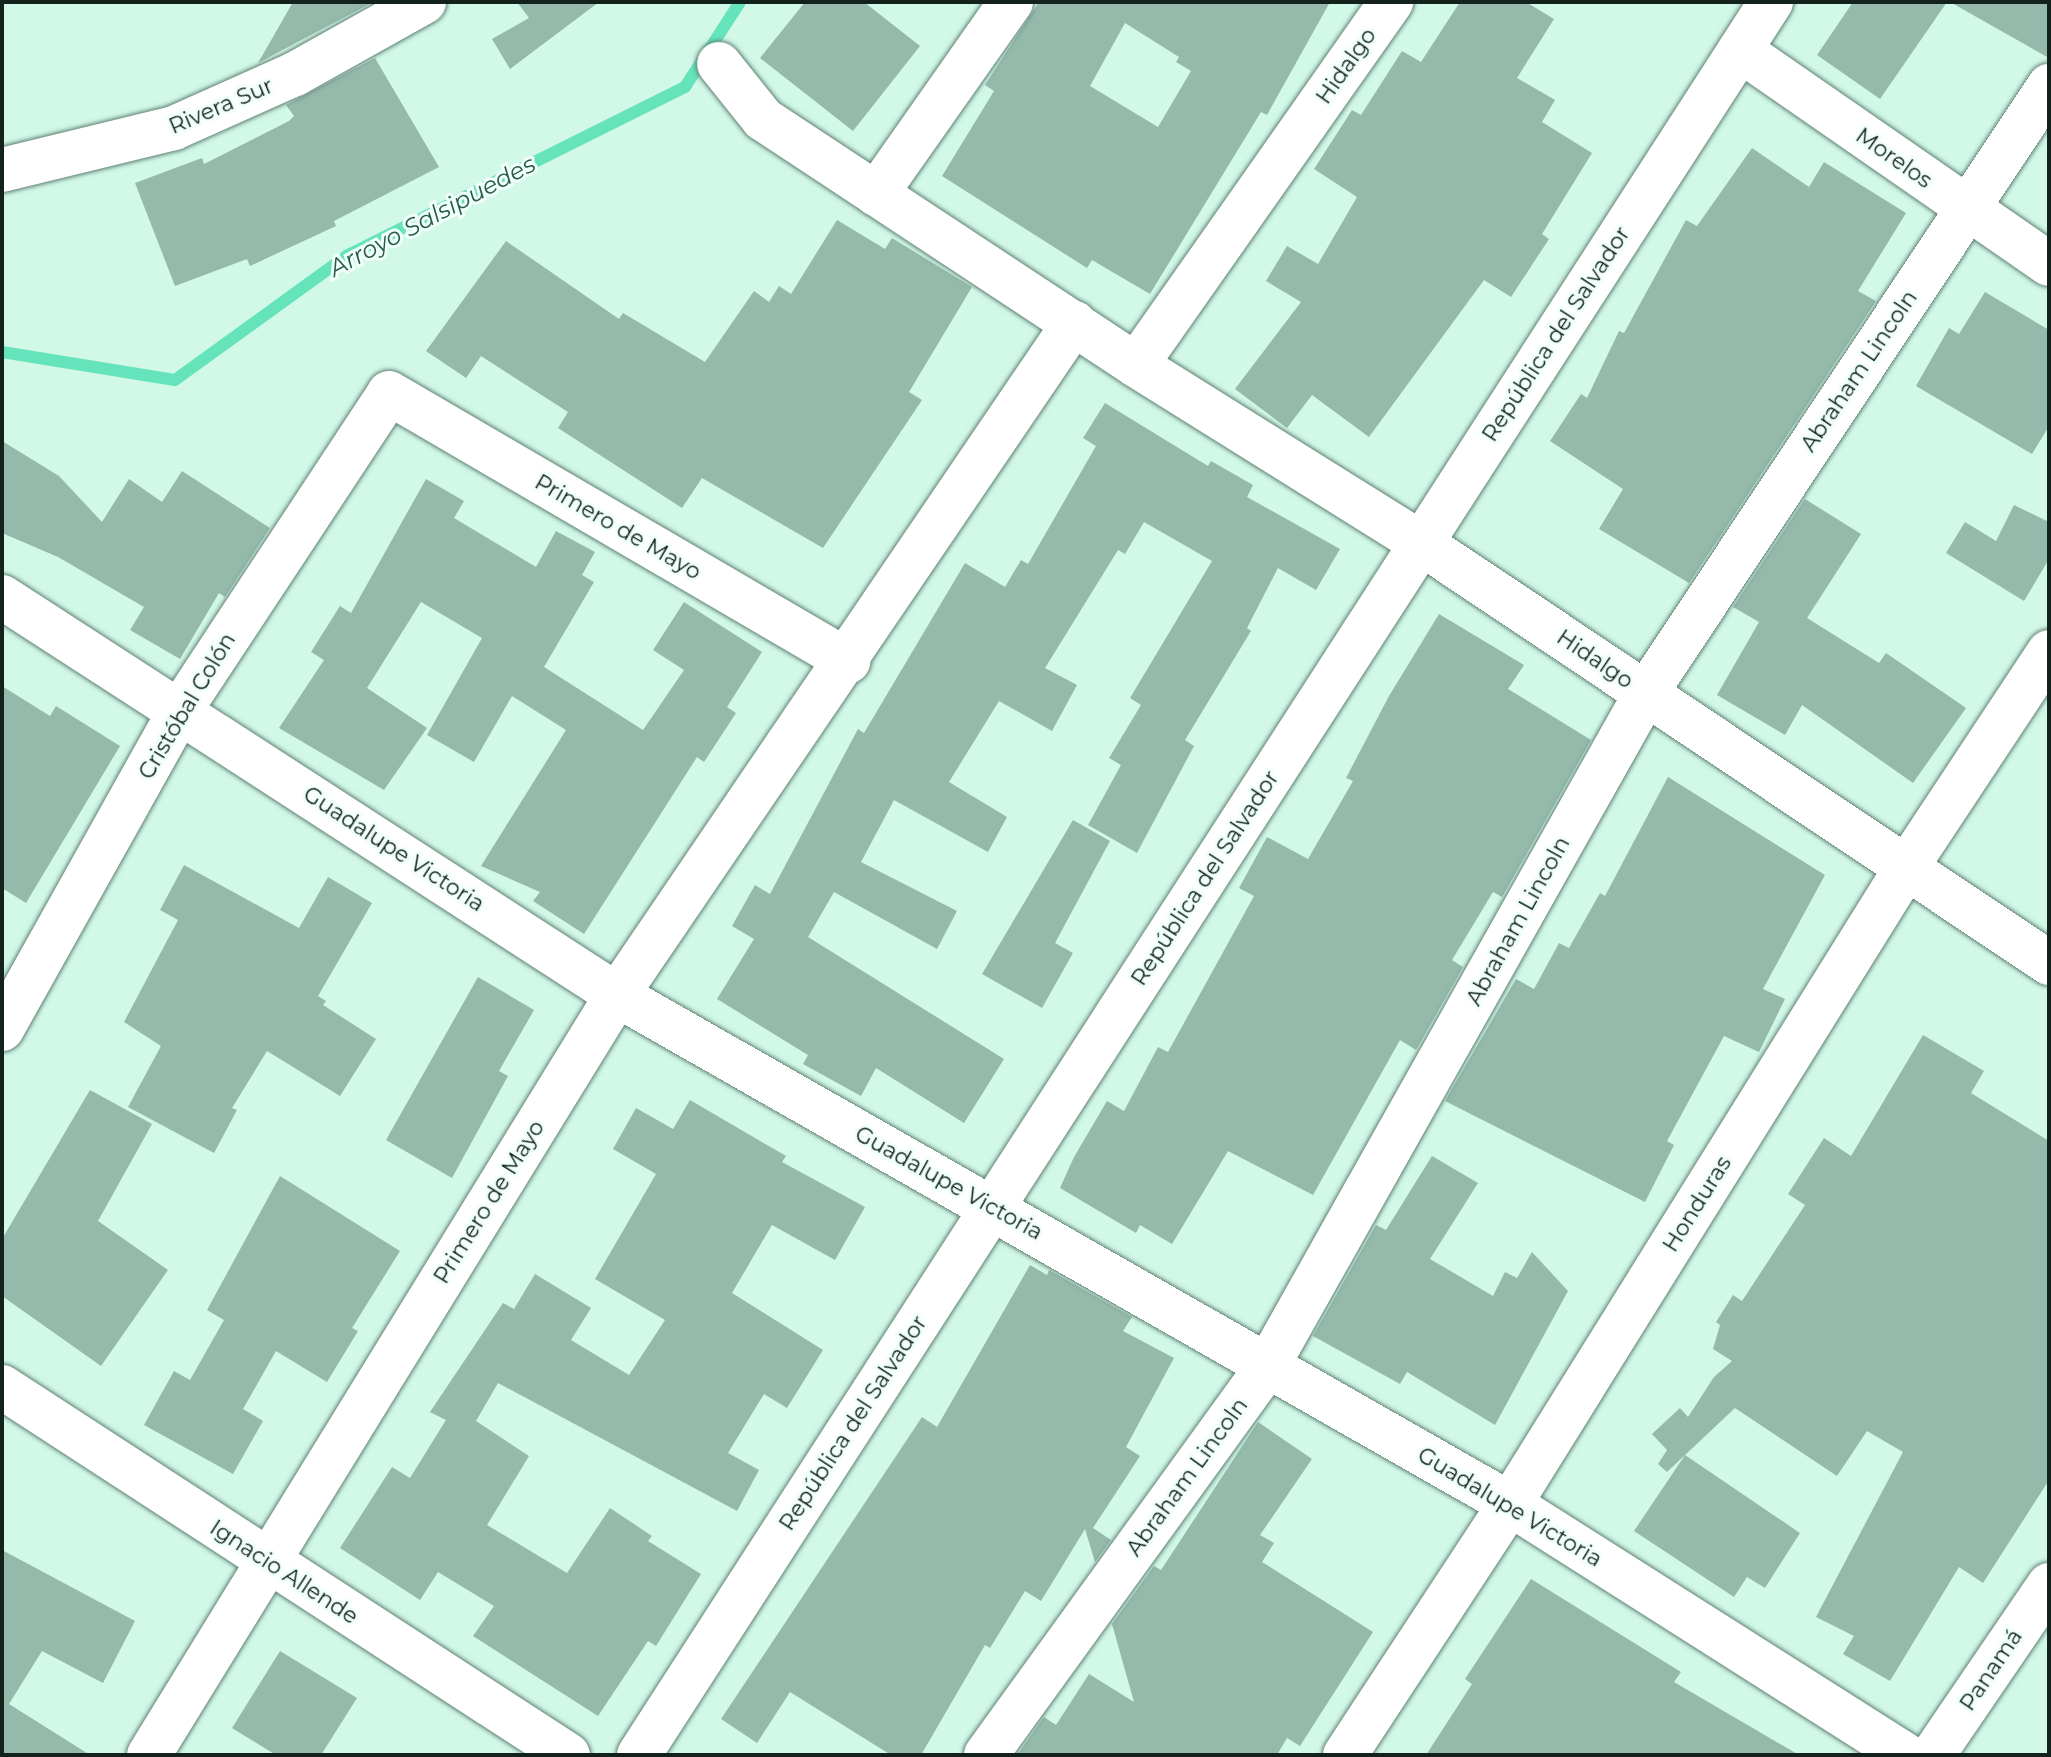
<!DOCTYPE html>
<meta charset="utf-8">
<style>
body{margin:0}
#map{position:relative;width:2051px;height:1757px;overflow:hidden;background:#d2f8e8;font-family:Montserrat,sans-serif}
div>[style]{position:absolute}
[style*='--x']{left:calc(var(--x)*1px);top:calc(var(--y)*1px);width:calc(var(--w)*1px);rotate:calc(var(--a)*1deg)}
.stream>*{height:12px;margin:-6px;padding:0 6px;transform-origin:6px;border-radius:6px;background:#65e3ba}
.building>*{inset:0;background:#95b9ab}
.roads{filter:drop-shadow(0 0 2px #5f8174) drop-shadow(0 0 2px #5f8174)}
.minor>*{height:44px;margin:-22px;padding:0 22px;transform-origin:22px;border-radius:22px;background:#fff}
span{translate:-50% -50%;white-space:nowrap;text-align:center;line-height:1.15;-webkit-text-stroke:6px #f0fff9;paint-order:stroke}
.street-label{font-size:22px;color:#13221c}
.water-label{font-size:24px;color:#275b4a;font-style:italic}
.frame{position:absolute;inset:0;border:4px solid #13221c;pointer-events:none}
</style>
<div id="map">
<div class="stream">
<i style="--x:2;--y:352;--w:175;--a:9.2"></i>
<i style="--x:175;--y:380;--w:211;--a:-35.9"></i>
<i style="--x:346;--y:256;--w:379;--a:-26.5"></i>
<i style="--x:685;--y:87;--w:101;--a:-57.1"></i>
</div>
<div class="building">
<i style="clip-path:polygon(293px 2px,373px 2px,258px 63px)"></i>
<i style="clip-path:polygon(517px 2px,599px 2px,510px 69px,492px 39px,529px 18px)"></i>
<i style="clip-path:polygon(805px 2px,864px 2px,920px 46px,853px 131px,760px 58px)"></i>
<i style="clip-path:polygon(evenodd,1039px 2px,1330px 2px,1267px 115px,1261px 112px,1150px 294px,1092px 260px,1087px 268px,942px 176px,994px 91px,985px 85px,1039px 2px,1125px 23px,1179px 57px,1176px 62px,1191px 71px,1158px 127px,1090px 86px,1125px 23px)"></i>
<i style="clip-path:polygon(1460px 2px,1526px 2px,1554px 19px,1517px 78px,1555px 100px,1542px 122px,1592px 153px,1542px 234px,1549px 239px,1511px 297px,1484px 280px,1369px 437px,1312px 395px,1287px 428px,1235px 389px,1301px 302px,1266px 281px,1287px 246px,1318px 264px,1357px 197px,1314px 169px,1352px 110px,1361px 115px,1402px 51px,1421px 62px)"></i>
<i style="clip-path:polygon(1853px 2px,1947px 2px,1880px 99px,1817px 55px)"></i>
<i style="clip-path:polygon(1950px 2px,2049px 2px,2049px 58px)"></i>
<i style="clip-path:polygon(375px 58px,439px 167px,334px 221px,336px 226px,250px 266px,247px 259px,175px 286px,135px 183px,202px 158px,204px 164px,289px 121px,294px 116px,286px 105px)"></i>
<i style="clip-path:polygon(1752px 148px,1809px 187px,1824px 162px,1906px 213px,1858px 291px,1876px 301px,1689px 583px,1599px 529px,1623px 489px,1550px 441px,1581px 394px,1587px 398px,1619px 331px,1624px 333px,1686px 220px,1697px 226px)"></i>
<i style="clip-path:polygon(837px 220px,885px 249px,892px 238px,972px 287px,909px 392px,922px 400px,823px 548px,702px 478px,682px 508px,558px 428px,568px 412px,481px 356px,466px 378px,426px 351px,506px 241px,619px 319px,623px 313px,705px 362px,754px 291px,769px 302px,779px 286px,791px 294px)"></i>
<i style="clip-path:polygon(1985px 292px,2049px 330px,2049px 426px,2032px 454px,1916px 386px,1949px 328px,1959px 334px)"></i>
<i style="clip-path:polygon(1105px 403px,1208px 466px,1211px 461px,1253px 485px,1247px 497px,1340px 549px,1316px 590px,1278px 568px,1247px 628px,1251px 631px,1185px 740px,1194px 746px,1137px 853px,1088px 825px,1121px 765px,1109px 758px,1141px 705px,1130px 698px,1212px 561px,1144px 522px,1125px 554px,1118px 550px,1045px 668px,1077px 685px,1052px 731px,999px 701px,949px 782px,1007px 817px,988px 852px,894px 800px,861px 862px,957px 911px,937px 949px,834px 892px,808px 937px,1004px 1059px,964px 1123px,876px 1068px,861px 1096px,803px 1064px,808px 1055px,717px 999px,754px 939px,732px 926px,755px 885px,770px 894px,858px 729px,864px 733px,965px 563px,1005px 587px,1021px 560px,1028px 564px,1096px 446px,1083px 438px)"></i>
<i style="clip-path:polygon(2px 441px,59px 476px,102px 522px,129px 479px,162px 502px,182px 471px,270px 528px,225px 597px,219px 593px,180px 659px,130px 630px,144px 607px,58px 557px,2px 533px)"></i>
<i style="clip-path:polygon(426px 479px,464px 501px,454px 518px,536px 567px,556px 531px,595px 552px,582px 575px,594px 582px,544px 667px,643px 730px,684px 670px,653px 650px,684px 602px,762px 652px,727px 707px,736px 713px,704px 762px,697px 757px,584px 934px,533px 901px,540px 892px,481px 866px,566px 730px,512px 696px,474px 762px,427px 735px,482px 638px,421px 602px,367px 688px,427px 728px,384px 790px,279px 728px,324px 660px,311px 652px,340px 606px,351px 613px)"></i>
<i style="clip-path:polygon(1805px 499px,1861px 534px,1807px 618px,1879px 663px,1886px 653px,1966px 708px,1913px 783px,1802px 705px,1785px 735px,1717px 695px,1759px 622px,1733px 607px)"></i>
<i style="clip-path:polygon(2014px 505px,2049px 522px,2049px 559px,2024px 601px,1946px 553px,1965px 522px,1996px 541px)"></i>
<i style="clip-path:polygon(1439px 614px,1524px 665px,1508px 689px,1591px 740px,1502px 897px,1493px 892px,1452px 960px,1463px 967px,1416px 1050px,1400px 1040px,1313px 1195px,1228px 1151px,1172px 1244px,1140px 1225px,1136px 1233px,1060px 1188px,1074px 1157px,1107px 1101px,1124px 1111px,1158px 1047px,1168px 1052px,1254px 896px,1239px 888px,1267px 837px,1308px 859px,1353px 781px,1346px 778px,1389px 696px)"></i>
<i style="clip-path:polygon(2px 686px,50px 716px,56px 706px,120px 746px,26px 903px,2px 888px)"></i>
<i style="clip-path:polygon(1668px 777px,1825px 875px,1763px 989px,1785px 999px,1759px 1052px,1724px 1036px,1667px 1141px,1674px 1145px,1645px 1202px,1445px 1101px,1516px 979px,1534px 989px,1559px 943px,1569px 948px,1600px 893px,1605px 896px)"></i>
<i style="clip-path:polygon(1073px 820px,1110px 841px,1055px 943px,1073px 953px,1042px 1008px,982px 974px)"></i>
<i style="clip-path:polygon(184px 865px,299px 928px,328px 877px,372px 903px,318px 996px,326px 1001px,323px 1005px,376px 1039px,340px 1096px,267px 1051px,232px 1108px,237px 1110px,214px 1153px,128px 1107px,161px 1046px,124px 1022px,178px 920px,160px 910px)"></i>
<i style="clip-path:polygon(478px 977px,534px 1010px,499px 1071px,508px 1076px,452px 1178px,386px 1140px)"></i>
<i style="clip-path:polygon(1923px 1035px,1984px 1071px,1971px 1093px,2049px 1141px,2049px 1480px,1983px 1583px,1959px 1567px,1890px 1681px,1843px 1654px,1854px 1636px,1816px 1617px,1903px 1452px,1867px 1431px,1837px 1476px,1735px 1408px,1667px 1472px,1658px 1464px,1667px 1450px,1652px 1434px,1680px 1408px,1688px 1417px,1714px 1377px,1732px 1361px,1713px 1349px,1720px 1325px,1716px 1322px,1733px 1295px,1742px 1301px,1805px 1205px,1788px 1194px,1824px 1138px,1851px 1156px)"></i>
<i style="clip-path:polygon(90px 1090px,152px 1124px,98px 1221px,168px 1270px,101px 1366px,2px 1296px,2px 1239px)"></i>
<i style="clip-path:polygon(690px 1100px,786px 1156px,782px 1162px,865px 1207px,835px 1260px,772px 1225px,732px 1293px,823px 1350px,787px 1408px,764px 1394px,728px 1453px,759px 1470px,737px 1511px,498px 1383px,476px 1421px,529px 1456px,487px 1525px,567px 1573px,610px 1508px,652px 1536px,648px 1541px,701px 1574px,656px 1646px,648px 1641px,598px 1716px,473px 1636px,494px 1606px,438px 1572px,420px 1600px,340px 1548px,392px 1467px,410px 1478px,446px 1420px,430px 1412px,503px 1303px,514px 1309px,535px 1274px,591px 1308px,571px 1340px,629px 1375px,665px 1320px,595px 1279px,656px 1174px,613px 1149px,636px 1108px,673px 1129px)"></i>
<i style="clip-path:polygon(1432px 1156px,1478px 1183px,1430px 1259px,1493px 1296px,1505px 1272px,1517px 1278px,1532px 1252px,1568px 1291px,1495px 1425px,1407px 1372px,1400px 1384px,1313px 1336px,1376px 1225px,1386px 1230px)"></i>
<i style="clip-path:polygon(280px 1176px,400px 1251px,352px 1328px,358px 1331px,327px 1382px,276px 1351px,243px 1409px,263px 1421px,233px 1474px,144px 1425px,174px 1371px,190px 1380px,224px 1320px,207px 1310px)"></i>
<i style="clip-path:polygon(1030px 1265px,1047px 1275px,1049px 1270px,1132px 1317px,1123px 1331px,1174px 1358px,1126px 1447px,1140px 1456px,1093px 1528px,1111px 1540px,1095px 1562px,1085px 1529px,1041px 1601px,1025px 1591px,990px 1648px,985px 1645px,921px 1755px,891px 1755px,790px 1692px,757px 1743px,721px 1719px,922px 1417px,937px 1427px)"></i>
<i style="clip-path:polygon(1258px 1422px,1312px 1459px,1260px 1535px,1274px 1543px,1262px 1562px,1373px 1632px,1300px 1746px,1287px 1738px,1277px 1755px,1017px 1755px,1044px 1717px,1056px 1725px,1089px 1674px,1134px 1702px,1112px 1624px,1154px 1566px,1161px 1570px)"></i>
<i style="clip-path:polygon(1685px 1455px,1800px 1533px,1765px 1588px,1747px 1577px,1734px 1597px,1634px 1531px)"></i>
<i style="clip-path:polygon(2px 1550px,135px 1621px,103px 1683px,42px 1651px,9px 1704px,90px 1755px,2px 1755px)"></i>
<i style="clip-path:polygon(1531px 1579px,1681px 1672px,1674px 1682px,1799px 1755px,1426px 1755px,1472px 1684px,1465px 1679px)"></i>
<i style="clip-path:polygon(280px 1651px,357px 1698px,321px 1755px,276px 1755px,232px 1728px)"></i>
</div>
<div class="roads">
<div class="minor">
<i style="--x:1740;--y:50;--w:376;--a:34.7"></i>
<i style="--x:719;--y:64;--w:70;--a:51.3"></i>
<i style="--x:763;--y:119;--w:447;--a:33.4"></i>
<i style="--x:1136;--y:365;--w:336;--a:32"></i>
<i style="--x:1421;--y:543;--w:756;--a:33.77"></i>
<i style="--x:2;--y:170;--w:177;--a:-13.7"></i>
<i style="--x:174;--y:128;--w:133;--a:-24.1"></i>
<i style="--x:295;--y:74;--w:148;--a:-29.2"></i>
<i style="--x:876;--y:194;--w:235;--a:-54.9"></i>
<i style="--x:1136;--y:365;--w:444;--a:-54.9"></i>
<i style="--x:2;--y:597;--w:733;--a:32.91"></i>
<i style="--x:617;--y:995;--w:1028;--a:29.68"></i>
<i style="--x:1510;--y:1504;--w:468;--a:32.4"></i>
<i style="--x:2;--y:1029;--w:367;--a:-60.8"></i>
<i style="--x:181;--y:709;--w:378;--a:-56.6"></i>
<i style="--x:389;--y:393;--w:532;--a:30.28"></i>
<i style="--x:2;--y:1387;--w:675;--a:33.03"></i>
<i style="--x:149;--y:1755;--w:893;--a:-58.38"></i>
<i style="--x:617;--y:995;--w:813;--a:-55.78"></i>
<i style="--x:639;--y:1755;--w:2087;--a:-57.15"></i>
<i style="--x:986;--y:1755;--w:481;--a:-54.1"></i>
<i style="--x:1268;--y:1365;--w:771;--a:-60.64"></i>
<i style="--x:1646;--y:693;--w:729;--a:-56.42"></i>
<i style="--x:1345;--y:1755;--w:300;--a:-56.7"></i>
<i style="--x:1510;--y:1504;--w:749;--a:-58.09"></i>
<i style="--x:1906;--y:868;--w:259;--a:-56.5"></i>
<i style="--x:1933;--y:1755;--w:206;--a:-55.7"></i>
</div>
</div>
<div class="street-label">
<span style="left:1346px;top:66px;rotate:-55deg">Hidalgo</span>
<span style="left:221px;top:106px;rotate:-23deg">Rivera Sur</span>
<span style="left:1894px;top:158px;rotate:35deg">Morelos</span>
<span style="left:1556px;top:334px;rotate:-57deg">República del Salvador</span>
<span style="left:1859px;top:371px;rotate:-56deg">Abraham Lincoln</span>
<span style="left:618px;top:527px;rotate:30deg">Primero de Mayo</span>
<span style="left:1595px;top:659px;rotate:34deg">Hidalgo</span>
<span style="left:187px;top:706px;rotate:-59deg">Cristóbal Colón</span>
<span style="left:394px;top:849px;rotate:33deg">Guadalupe Victoria</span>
<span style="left:1205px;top:878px;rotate:-57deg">República del Salvador</span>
<span style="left:1518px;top:921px;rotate:-61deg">Abraham Lincoln</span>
<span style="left:949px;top:1183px;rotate:29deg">Guadalupe Victoria</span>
<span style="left:489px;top:1202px;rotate:-58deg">Primero de Mayo</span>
<span style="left:1697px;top:1204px;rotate:-58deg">Honduras</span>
<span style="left:853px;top:1423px;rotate:-57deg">República del Salvador</span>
<span style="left:1187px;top:1477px;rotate:-54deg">Abraham Lincoln</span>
<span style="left:1510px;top:1507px;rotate:31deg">Guadalupe Victoria</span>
<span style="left:284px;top:1572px;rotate:33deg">Ignacio Allende</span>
<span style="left:1991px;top:1670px;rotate:-56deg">Panamá</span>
</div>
<div class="water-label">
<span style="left:432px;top:216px;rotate:-28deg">Arroyo Salsipuedes</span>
</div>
<div class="frame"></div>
</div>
